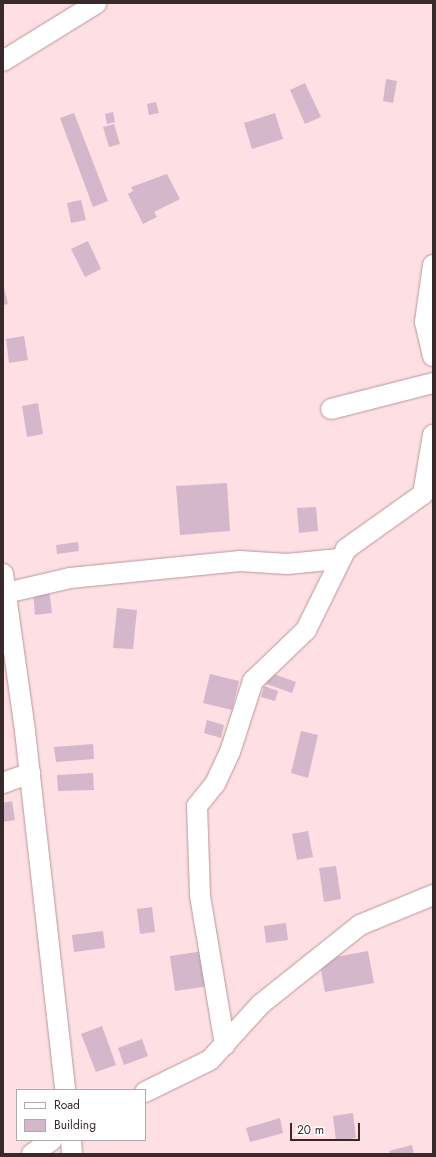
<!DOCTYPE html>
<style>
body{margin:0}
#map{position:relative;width:436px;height:1157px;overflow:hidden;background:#fedfe3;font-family:Jost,sans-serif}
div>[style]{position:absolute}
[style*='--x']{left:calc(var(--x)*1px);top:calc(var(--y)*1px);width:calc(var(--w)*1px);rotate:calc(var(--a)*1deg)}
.building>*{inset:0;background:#d5b7cb}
.roads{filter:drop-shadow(0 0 1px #b9969a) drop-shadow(0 0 1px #b9969a)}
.minor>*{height:20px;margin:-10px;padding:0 10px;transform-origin:10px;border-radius:10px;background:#fff}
span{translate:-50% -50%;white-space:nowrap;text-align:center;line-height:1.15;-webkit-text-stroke:3px #fff;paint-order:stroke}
.frame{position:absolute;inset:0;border:4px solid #382a2b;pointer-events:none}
.legend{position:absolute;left:16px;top:1089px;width:130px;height:52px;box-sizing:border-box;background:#fff;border:1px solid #afaaaa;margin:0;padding:5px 7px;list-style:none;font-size:12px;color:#382a2b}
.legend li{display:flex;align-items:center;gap:8px;height:20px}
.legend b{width:20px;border:1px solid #afaaaa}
.scale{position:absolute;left:290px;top:1123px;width:70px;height:18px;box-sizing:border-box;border:2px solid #382a2b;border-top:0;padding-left:5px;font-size:12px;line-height:14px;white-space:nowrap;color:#382a2b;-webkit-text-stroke:3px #fff;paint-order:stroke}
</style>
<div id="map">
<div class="building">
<i style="clip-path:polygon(386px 79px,397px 81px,393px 103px,383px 101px)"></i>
<i style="clip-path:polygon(305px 83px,321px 117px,305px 124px,290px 90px)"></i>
<i style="clip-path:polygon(156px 102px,159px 113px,149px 115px,147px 104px)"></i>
<i style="clip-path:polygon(113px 112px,115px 122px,107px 124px,105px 114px)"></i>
<i style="clip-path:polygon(74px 113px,108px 201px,93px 207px,60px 118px)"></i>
<i style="clip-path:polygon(275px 113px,283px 139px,252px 149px,244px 123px)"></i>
<i style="clip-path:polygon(114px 124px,120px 144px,109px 147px,103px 127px)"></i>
<i style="clip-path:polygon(167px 174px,180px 199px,154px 212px,157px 217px,143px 224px,128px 194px,133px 191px,131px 187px)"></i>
<i style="clip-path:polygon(81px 200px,86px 220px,71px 223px,67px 203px)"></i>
<i style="clip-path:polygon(88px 241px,101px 269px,85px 277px,71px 249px)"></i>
<i style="clip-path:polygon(3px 284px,8px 304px,3px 305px)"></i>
<i style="clip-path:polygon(24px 336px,28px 360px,9px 363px,6px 339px)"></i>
<i style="clip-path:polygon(38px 403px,43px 434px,27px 437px,22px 406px)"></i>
<i style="clip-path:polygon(227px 483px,230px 531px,180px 535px,176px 486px)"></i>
<i style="clip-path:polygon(316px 507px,318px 531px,299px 533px,297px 508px)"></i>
<i style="clip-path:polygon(78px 542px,79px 551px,57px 554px,56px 545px)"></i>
<i style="clip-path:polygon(49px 589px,52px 613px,35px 615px,33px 591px)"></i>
<i style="clip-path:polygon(117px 608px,137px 610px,133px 649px,113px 648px)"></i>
<i style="clip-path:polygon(268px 672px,296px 682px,292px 693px,264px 683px)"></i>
<i style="clip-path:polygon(210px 674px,239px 681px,232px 710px,203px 703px)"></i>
<i style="clip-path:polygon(264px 686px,278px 691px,275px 701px,261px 697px)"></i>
<i style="clip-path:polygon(207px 720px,224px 725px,221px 738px,204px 733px)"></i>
<i style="clip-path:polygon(301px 731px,318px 735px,308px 778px,291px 773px)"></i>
<i style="clip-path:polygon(93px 744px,94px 759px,56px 762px,54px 747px)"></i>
<i style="clip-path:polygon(93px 773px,94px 790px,58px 791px,57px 775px)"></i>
<i style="clip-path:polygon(12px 801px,15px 820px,3px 822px,3px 803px)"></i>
<i style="clip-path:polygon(308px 831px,313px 857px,297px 860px,292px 834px)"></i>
<i style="clip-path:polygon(336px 866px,341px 899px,324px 902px,319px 868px)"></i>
<i style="clip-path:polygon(152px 907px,155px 932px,140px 934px,137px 909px)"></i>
<i style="clip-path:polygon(286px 923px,288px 940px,266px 943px,264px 926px)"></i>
<i style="clip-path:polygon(103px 931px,105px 948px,74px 952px,72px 935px)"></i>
<i style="clip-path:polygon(203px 951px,209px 986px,175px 991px,170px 956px)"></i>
<i style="clip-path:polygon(368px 951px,374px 983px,325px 992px,319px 960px)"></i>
<i style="clip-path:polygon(102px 1026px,116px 1065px,96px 1072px,81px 1034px)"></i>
<i style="clip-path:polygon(142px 1039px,148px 1056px,124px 1065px,118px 1048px)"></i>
<i style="clip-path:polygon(353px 1113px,356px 1138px,336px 1141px,333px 1116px)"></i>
<i style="clip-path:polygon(280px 1118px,283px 1133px,250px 1142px,246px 1128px)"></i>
<i style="clip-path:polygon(412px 1145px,414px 1154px,390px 1154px,389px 1151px)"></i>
</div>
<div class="roads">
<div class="minor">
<i style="--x:3;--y:61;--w:110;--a:-31.7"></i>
<i style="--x:433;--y:265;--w:58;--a:98"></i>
<i style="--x:425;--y:322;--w:35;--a:77"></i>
<i style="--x:331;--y:409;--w:105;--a:-14.3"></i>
<i style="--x:3;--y:574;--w:159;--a:82"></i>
<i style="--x:25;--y:731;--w:361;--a:83.6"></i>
<i style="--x:6;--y:593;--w:66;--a:-13.2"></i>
<i style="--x:70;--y:578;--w:171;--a:-5.7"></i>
<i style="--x:240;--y:561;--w:47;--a:3.7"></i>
<i style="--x:287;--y:564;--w:52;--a:-5.5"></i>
<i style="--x:3;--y:783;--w:29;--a:-20"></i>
<i style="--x:225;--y:1045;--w:152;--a:-99.5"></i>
<i style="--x:200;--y:895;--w:89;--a:-91.9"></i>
<i style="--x:197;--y:806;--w:28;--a:-51"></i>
<i style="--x:215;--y:784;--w:35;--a:-65"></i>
<i style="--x:230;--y:752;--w:75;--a:-72.1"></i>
<i style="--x:253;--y:681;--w:74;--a:-43.9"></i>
<i style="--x:306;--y:630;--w:90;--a:-63.7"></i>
<i style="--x:346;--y:549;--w:95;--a:-35.5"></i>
<i style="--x:423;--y:494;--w:60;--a:-80.4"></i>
<i style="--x:145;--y:1092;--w:72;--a:-26.2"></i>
<i style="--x:210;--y:1060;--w:76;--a:-47.7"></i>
<i style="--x:261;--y:1004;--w:127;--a:-38.6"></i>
<i style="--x:360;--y:925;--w:79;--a:-22.3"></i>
<i style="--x:71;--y:1140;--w:14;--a:86"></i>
<i style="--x:32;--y:1154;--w:24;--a:-35"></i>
</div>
</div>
<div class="frame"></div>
<ul class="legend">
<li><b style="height:5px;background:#fff"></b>Road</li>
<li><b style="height:11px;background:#d5b7cb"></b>Building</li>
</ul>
<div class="scale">20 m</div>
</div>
